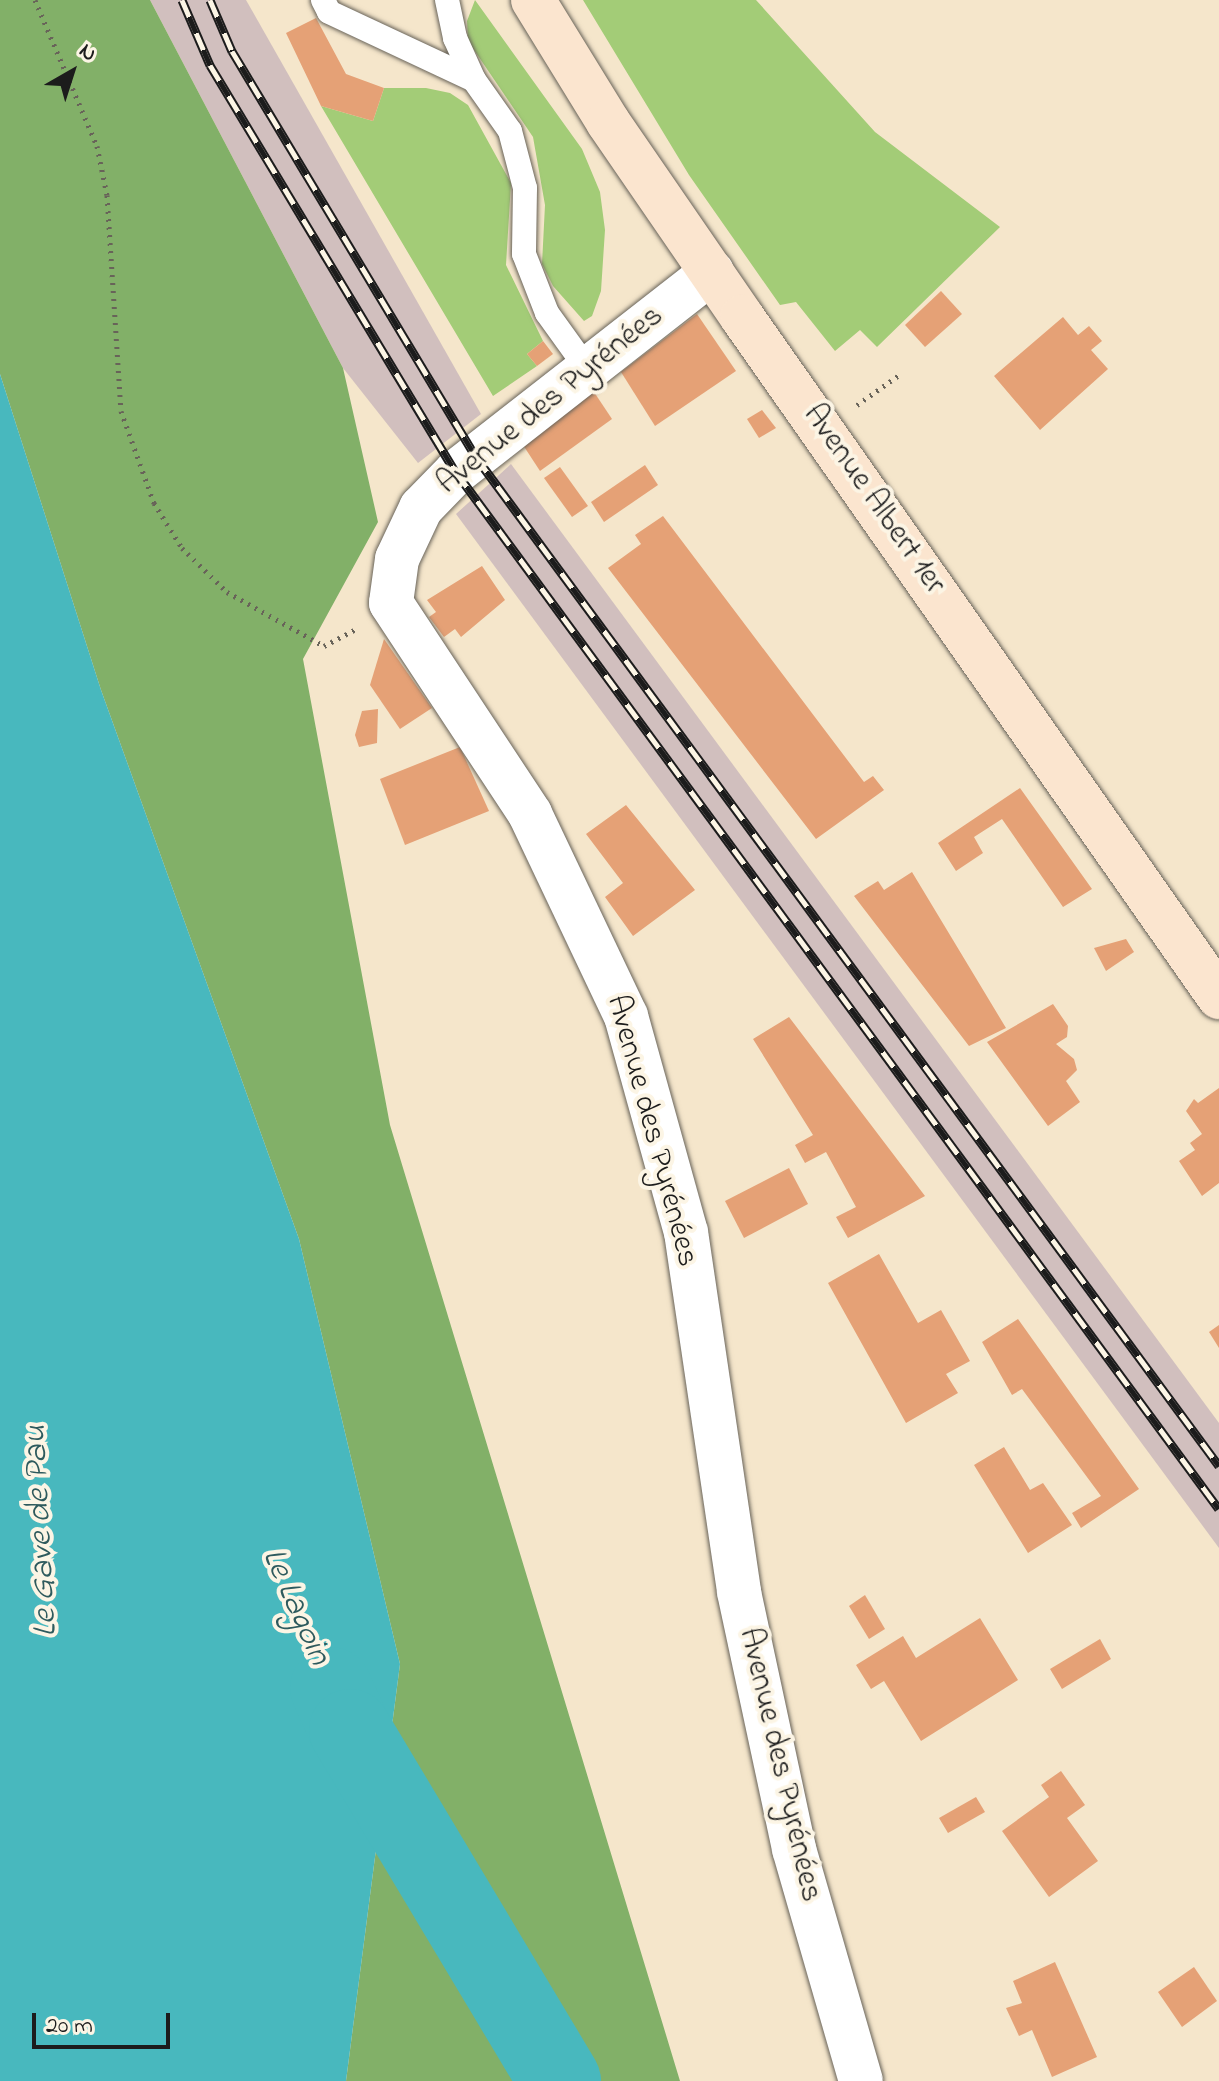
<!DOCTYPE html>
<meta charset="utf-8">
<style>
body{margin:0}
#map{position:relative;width:1219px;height:2081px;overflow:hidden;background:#f5e6cb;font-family:"Indie Flower",sans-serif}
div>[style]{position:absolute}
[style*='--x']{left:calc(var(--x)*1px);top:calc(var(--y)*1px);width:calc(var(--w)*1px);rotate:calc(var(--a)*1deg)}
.industrial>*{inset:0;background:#d1bfbe}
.green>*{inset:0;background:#a3cc77}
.forest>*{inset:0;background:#82b068}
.water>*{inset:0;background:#48b8be}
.river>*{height:82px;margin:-41px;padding:0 41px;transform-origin:41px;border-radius:41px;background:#48b8be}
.building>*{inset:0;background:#e5a176}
.path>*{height:5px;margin-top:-2.5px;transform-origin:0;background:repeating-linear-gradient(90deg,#686359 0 2px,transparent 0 8px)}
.roads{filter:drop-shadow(0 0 2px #686359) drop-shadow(0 0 2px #686359)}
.service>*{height:24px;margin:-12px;padding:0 12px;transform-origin:12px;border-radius:12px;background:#fff}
.minor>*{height:44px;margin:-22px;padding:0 22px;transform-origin:22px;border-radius:22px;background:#fff}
.secondary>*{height:44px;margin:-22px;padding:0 22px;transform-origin:22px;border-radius:22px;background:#fbe5cf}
.rail>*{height:9px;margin-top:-4.5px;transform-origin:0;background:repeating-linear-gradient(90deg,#fcf5e5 0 18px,#1c1c1c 0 36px);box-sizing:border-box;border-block:2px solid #1c1c1c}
span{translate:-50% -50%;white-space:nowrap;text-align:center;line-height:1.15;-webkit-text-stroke:8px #fcf5e5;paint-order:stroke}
.street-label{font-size:32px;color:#1c1c1c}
.water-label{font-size:34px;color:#2e5a5d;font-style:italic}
.north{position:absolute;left:32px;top:32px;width:80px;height:80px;-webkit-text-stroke:6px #fcf5e5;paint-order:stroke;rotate:39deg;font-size:22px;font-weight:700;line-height:32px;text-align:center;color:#1c1c1c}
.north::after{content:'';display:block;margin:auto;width:28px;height:36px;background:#1c1c1c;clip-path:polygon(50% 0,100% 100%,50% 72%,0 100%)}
.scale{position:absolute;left:32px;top:2013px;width:138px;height:36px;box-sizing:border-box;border:4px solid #1c1c1c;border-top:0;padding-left:10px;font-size:24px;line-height:28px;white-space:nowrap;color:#1c1c1c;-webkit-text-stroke:6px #fcf5e5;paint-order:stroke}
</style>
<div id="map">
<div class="industrial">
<i style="clip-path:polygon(150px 0,246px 0,481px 414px,418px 463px,343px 368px)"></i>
<i style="clip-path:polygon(511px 464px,1219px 1423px,1219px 1548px,456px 514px)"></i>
</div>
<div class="green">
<i style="clip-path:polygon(475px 0,582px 149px,600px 192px,605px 230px,601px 291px,592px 316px,584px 321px,553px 286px,542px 264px,545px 205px,533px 137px,468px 41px,467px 21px)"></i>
<i style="clip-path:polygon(583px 0,756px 0,875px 132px,1000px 227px,877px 347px,860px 330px,835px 351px,796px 302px,780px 305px,689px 175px)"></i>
<i style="clip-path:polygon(384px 88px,426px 88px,450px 93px,468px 105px,511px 183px,506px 265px,543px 341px,527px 354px,537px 366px,493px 396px,321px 106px,373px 121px)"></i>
</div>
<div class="forest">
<i style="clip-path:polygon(0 0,150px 0,343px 368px,378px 522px,303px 659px,390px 1125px,680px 2081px,346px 2081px,400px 1664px,299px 1239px,101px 690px,0 374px)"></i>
</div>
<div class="water">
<i style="clip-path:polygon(0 374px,101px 690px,299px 1239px,400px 1664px,346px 2081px,0 2081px)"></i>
</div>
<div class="river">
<i style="--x:331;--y:1688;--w:46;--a:65.7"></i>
<i style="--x:350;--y:1730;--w:409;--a:59.1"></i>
</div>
<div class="building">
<i style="clip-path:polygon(316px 18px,346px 74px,384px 88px,373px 121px,321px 106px,286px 33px)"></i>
<i style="clip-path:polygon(941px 291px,962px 314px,925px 347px,905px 325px)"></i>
<i style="clip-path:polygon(697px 314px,736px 371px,655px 426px,621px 372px)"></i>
<i style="clip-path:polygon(1063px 317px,1078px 335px,1089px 326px,1102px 341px,1091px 350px,1108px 369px,1040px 430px,994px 376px)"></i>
<i style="clip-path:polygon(543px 341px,553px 354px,537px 366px,527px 354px)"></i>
<i style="clip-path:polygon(594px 392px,612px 419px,540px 471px,523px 445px)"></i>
<i style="clip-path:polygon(762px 410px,776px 428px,759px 438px,747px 419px)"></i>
<i style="clip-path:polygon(645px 465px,658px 485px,604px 522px,591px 502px)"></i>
<i style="clip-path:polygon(560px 467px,588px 506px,572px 517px,544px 478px)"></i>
<i style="clip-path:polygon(663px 516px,864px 782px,873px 776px,884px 790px,816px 839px,608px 568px,641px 544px,635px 535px)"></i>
<i style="clip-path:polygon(482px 566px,505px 600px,461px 637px,455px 629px,444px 637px,429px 617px,436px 612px,427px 600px)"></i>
<i style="clip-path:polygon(384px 639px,432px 708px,400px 729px,370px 685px)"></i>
<i style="clip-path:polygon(378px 709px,377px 743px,359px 747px,355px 735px,362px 711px)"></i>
<i style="clip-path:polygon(460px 747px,489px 811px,405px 845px,380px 779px)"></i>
<i style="clip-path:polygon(1020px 788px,1092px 889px,1063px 907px,1002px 819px,974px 837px,983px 853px,956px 871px,938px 843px)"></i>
<i style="clip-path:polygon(626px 805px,695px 890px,633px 936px,605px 897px,623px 883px,586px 834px)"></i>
<i style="clip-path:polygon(912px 872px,1006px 1028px,969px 1046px,854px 896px,878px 881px,884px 890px)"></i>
<i style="clip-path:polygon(1126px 939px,1134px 952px,1106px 971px,1094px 948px)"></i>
<i style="clip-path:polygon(1053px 1004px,1068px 1026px,1067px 1037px,1056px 1044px,1074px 1059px,1077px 1070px,1066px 1081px,1080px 1102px,1048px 1126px,987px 1042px)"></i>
<i style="clip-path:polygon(789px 1017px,925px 1196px,848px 1238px,836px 1217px,856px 1207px,826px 1152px,805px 1163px,795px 1145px,813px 1135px,753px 1039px)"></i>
<i style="clip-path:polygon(1219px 1088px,1219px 1183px,1202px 1196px,1179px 1161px,1195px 1150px,1190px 1143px,1202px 1134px,1186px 1111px,1194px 1099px,1198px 1103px)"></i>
<i style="clip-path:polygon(789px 1168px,808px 1204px,744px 1238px,725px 1201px)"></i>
<i style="clip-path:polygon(879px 1254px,918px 1323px,941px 1310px,970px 1361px,946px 1374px,958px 1393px,906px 1423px,828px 1283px)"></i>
<i style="clip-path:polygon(1018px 1319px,1139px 1489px,1081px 1528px,1072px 1513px,1101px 1496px,1022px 1389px,1012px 1395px,982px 1342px)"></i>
<i style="clip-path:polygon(1219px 1325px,1219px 1348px,1209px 1332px)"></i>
<i style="clip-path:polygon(1004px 1447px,1030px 1490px,1043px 1483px,1072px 1525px,1028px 1553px,974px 1465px)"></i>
<i style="clip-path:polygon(865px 1595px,885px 1629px,869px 1639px,849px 1606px)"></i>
<i style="clip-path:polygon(980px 1618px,1018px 1680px,921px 1741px,884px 1681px,871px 1689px,856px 1665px,903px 1636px,916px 1658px)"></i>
<i style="clip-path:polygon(1100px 1639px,1111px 1659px,1062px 1689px,1050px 1669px)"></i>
<i style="clip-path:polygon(1061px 1771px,1085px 1805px,1067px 1818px,1098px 1861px,1049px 1897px,1002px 1831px,1049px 1797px,1041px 1785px)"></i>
<i style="clip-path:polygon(976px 1797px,985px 1812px,948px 1833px,939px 1818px)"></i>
<i style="clip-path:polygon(1055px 1962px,1097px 2057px,1052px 2077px,1032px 2030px,1019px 2036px,1006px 2008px,1022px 2003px,1013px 1981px)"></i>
<i style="clip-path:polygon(1194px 1967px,1217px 2001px,1182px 2027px,1158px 1992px)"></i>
</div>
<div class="path">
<i style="--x:35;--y:0;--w:159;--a:67"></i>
<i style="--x:97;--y:146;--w:50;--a:78.5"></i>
<i style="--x:107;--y:195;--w:216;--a:86.3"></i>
<i style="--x:121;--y:411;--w:98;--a:70.3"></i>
<i style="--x:154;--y:503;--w:53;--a:58.1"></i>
<i style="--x:182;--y:548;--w:63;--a:44.4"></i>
<i style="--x:227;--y:592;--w:111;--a:29.1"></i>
<i style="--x:324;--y:646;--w:36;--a:-28"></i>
<i style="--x:857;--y:405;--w:52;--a:-35.5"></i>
</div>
<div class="roads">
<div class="service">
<i style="--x:323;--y:0;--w:13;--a:63"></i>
<i style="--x:329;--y:12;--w:160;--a:25.1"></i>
<i style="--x:447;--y:0;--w:39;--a:78"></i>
<i style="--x:455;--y:38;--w:46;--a:65.7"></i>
<i style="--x:474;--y:80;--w:62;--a:54.8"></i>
<i style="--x:510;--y:131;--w:59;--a:75.3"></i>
<i style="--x:525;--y:188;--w:66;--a:90.9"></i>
<i style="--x:524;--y:254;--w:63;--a:68.7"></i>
<i style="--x:547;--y:313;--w:70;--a:54.3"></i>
</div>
<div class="minor">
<i style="--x:712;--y:272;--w:325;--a:142"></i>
<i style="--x:456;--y:472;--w:50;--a:134.2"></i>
<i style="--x:421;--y:508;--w:56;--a:115.2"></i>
<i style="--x:397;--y:559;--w:44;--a:97.8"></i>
<i style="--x:391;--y:603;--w:253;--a:56.6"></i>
<i style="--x:530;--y:814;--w:224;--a:64.6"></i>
<i style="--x:626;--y:1016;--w:224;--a:74.5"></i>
<i style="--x:686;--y:1232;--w:364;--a:81.6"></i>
<i style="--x:739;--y:1592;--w:263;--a:77.9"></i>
<i style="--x:794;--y:1849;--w:241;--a:73.9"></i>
</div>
<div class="secondary">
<i style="--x:533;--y:0;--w:143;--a:58.4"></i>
<i style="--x:608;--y:122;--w:237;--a:55.5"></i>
<i style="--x:742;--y:317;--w:831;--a:54.95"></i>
</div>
</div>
<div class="rail">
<i style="--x:182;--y:0;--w:71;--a:66.7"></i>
<i style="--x:210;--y:65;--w:476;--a:58.9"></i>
<i style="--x:456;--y:472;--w:1287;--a:53.66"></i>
<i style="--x:210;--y:0;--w:56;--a:66.7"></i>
<i style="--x:232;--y:51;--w:474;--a:59"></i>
<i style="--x:476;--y:457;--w:1253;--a:53.63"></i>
</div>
<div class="street-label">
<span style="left:551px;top:401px;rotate:-39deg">Avenue des Pyrénées</span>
<span style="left:873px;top:500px;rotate:55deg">Avenue Albert 1er</span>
<span style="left:651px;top:1131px;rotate:75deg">Avenue des Pyrénées</span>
<span style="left:779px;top:1765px;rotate:77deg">Avenue des Pyrénées</span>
</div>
<div class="water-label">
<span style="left:42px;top:1531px;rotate:-93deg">Le Gave de Pau</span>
<span style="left:295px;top:1607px;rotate:66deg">Le Lagoin</span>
</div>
<div class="north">N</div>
<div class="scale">20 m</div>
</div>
